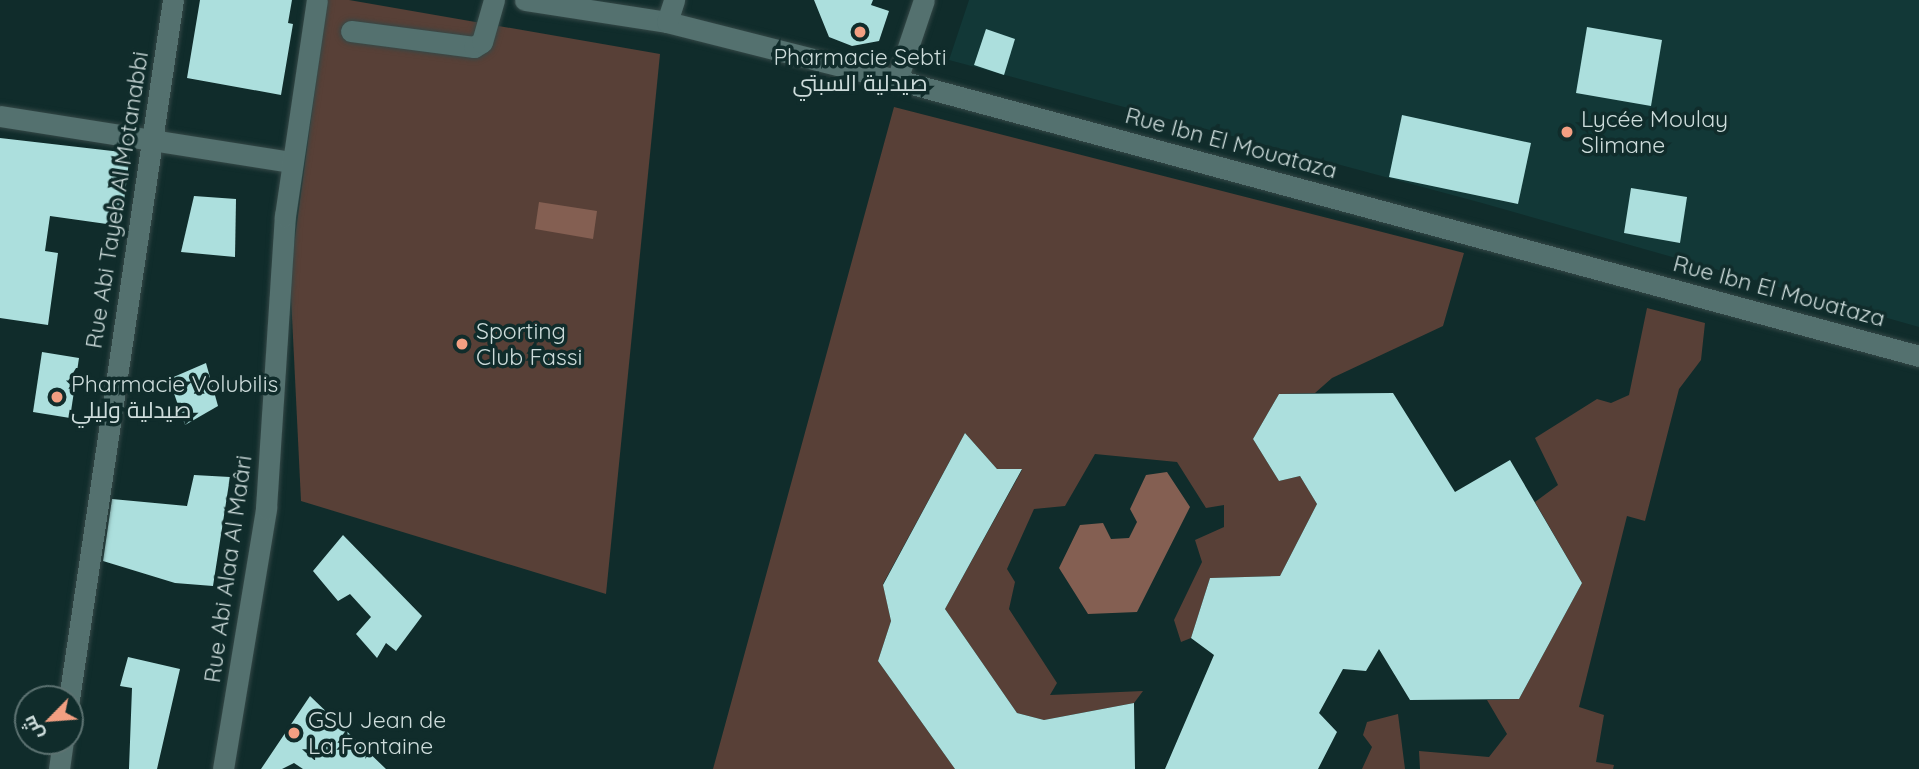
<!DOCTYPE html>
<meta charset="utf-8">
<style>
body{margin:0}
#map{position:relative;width:1919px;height:769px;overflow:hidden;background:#102c2b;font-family:Quicksand,Cairo,sans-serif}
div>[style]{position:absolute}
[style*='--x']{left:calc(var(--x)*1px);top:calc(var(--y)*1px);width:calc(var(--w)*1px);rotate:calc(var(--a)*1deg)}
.built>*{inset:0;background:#123837}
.green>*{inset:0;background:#584037}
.water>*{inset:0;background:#845f52}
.building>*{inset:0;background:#acdfdd}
.roads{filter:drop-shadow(0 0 2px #354847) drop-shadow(0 0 2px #354847)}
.minor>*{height:21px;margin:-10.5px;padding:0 10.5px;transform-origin:10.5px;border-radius:10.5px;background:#54716f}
.dots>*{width:19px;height:19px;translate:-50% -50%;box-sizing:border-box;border:4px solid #102c2b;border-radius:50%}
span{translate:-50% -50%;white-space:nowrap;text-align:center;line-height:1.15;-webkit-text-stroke:7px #102c2b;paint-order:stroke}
.poi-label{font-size:23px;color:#cddcdb}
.left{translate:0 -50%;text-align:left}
.street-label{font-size:23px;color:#cddcdb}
.north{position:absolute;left:14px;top:685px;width:70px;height:70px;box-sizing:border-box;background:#102c2b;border:2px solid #5c7271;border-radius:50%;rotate:245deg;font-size:19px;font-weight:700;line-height:28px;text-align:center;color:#cddcdb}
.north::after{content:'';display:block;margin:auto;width:24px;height:32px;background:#f39f82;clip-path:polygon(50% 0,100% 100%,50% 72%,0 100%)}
</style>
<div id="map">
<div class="built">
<i style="clip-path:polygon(969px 0,1919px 0,1919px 327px,1482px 203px,949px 60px)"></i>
</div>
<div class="green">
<i style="clip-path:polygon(327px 0,349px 0,660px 54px,606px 594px,301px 501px,290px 275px)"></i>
<i style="clip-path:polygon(894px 107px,1464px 253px,1443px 326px,1332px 378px,1315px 393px,1279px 394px,1253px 439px,1279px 481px,1300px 476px,1317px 504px,1280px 576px,1210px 578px,1191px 638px,1181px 642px,1174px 620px,1202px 562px,1195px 540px,1224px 527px,1224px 505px,1206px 508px,1177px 462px,1095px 454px,1065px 506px,1034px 509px,1007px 569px,1015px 582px,1009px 609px,1057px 683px,1050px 695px,1143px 691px,1134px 703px,1044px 720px,1017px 713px,945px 609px,1022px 470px,997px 469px,965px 433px,883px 584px,891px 621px,878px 661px,955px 769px,713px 769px)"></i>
<i style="clip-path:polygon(1647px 308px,1705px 323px,1701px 360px,1679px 389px,1645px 521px,1627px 516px,1579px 707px,1604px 715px,1596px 762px,1614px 765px,1613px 769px,1420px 769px,1419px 751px,1489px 757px,1507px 734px,1487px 700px,1519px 699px,1582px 583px,1535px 502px,1558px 485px,1535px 438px,1597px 399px,1611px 403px,1629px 395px)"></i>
<i style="clip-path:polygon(1398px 714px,1405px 769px,1362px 769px,1372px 747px,1363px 735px,1367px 722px)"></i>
</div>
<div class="water">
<i style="clip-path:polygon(539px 202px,597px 211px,593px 239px,535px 229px)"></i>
<i style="clip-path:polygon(1167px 472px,1190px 507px,1137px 612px,1088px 614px,1059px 568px,1080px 525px,1103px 523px,1111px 539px,1129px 538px,1137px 522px,1130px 509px,1146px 475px)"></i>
</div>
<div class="building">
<i style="clip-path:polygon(200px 0,292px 0,288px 23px,293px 24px,281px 95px,187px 78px)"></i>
<i style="clip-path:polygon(814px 0,873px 0,871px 5px,889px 11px,879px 41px,852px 46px,829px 37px)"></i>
<i style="clip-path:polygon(1587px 27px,1662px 40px,1651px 106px,1576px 93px)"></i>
<i style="clip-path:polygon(986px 29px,1015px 39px,1004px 75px,974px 65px)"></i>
<i style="clip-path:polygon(1402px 115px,1531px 143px,1518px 204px,1389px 177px)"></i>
<i style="clip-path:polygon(0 138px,130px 153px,121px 226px,50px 216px,45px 251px,58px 253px,48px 325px,0 318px)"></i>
<i style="clip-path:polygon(1631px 188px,1687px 197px,1680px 243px,1624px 233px)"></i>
<i style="clip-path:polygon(194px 196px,236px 199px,235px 257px,181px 252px)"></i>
<i style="clip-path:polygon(42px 352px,79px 358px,70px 418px,33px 412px)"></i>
<i style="clip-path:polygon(206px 363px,218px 406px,185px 425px,169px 379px)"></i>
<i style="clip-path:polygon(1393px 393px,1455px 492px,1510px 460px,1582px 583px,1519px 699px,1410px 700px,1379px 649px,1366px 671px,1343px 669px,1319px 713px,1337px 732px,1318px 769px,1165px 769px,1214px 655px,1191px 638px,1210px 578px,1280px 576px,1317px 504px,1300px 476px,1279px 481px,1253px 439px,1279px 394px)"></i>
<i style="clip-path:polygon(965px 433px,997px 469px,1022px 469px,945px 609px,1017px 713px,1044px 720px,1134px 703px,1135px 769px,955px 769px,878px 661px,891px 621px,883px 585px)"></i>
<i style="clip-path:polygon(194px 475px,230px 477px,213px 586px,175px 583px,103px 561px,112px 499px,187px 506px)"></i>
<i style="clip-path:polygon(343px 535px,422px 616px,396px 651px,386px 643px,377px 658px,356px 634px,371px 617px,350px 594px,338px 601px,313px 571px)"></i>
<i style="clip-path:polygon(128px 657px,180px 669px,157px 769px,129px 769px,132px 688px,120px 686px)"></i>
<i style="clip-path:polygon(310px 696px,386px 769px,303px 769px,294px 763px,282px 769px,261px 769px)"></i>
</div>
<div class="roads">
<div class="minor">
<i style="--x:525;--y:0;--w:144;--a:8.8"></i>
<i style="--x:667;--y:22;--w:237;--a:14.2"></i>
<i style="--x:897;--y:80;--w:1059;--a:15.11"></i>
<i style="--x:667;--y:22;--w:23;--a:-72"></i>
<i style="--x:351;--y:31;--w:124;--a:7.4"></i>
<i style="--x:474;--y:47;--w:9;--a:-32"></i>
<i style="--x:482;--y:42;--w:44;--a:-74.1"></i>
<i style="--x:897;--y:80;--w:84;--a:-71.4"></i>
<i style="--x:0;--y:116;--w:296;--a:9"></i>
<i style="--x:69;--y:699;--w:707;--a:-81.54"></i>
<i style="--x:59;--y:769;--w:28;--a:-82"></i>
<i style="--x:223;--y:769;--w:265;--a:-80.6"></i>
<i style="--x:266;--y:508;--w:293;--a:-86.3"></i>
<i style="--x:285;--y:216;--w:218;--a:-81.6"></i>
</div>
</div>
<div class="dots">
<i style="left:860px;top:32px;background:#f39f82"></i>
<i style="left:1567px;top:132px;background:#f39f82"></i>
<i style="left:462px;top:344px;background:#f39f82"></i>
<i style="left:57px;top:397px;background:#f39f82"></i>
<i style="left:294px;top:733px;background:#f39f82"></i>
</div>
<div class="poi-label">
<span style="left:860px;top:70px">Pharmacie Sebti<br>صيدلية السبتي</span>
<span class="left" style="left:1581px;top:132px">Lycée Moulay<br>Slimane</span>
<span class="left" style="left:476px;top:344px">Sporting<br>Club Fassi</span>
<span class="left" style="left:71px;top:397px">Pharmacie Volubilis<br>صيدلية وليلي</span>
<span class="left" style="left:308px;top:733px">GSU Jean de<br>La Fontaine</span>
</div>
<div class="street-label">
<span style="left:1231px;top:143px;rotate:15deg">Rue Ibn El Mouataza</span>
<span style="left:117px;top:200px;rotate:-81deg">Rue Abi Tayeb Al Motanabbi</span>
<span style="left:1779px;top:291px;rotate:15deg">Rue Ibn El Mouataza</span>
<span style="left:228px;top:569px;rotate:-82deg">Rue Abi Alaa Al Maâri</span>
</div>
<div class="north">ش</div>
</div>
